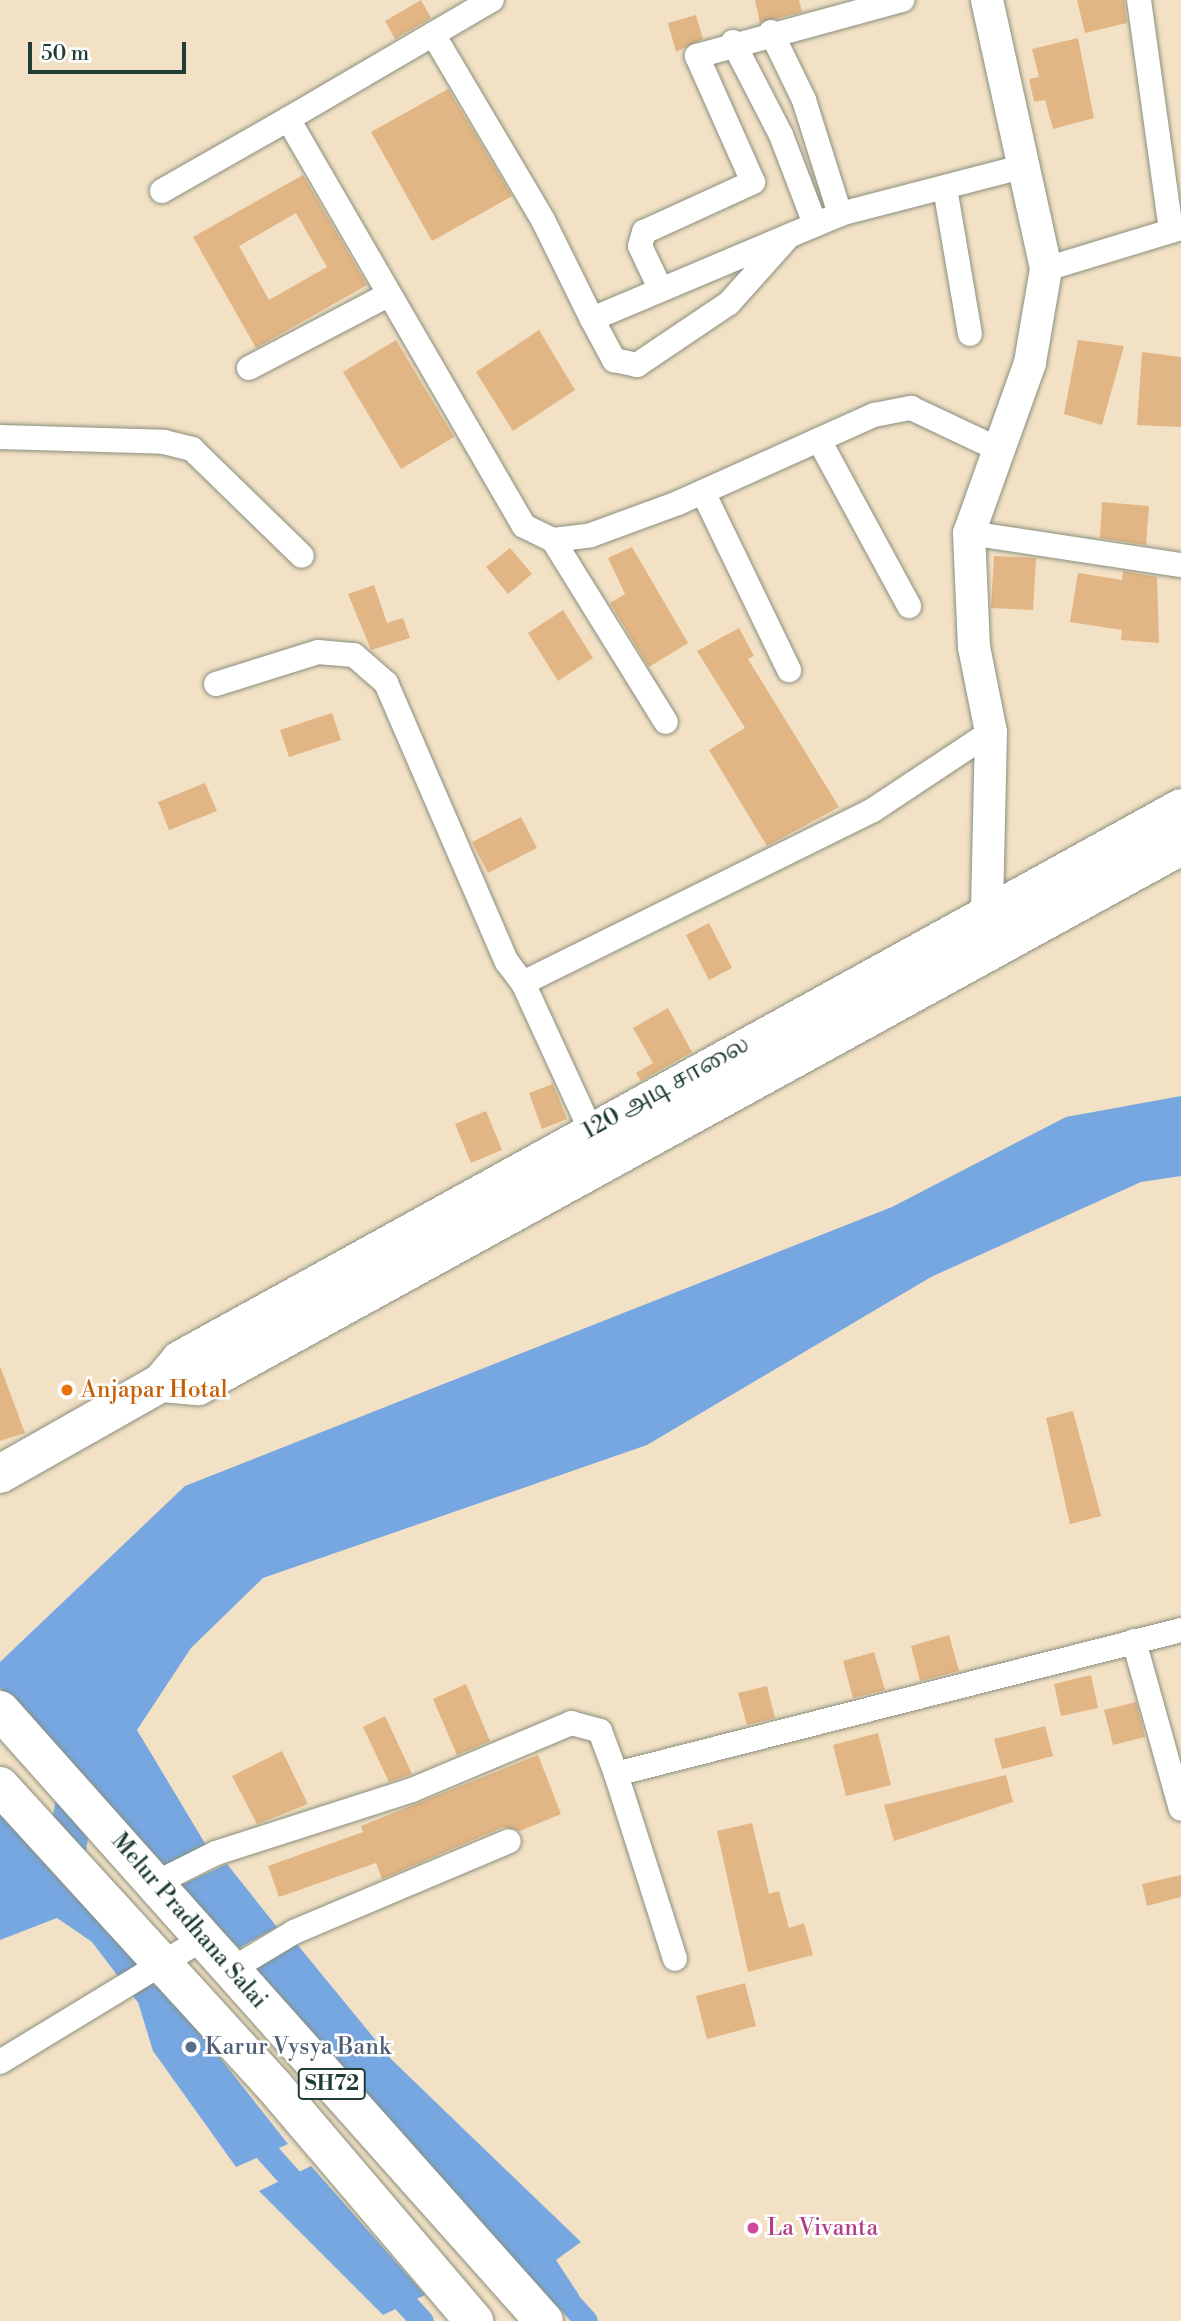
<!DOCTYPE html>
<meta charset="utf-8">
<style>
body{margin:0}
#map{position:relative;width:1181px;height:2321px;overflow:hidden;background:#f3e1c6;font-family:"Libre Bodoni","Noto Serif Tamil",serif}
div>[style]{position:absolute}
[style*='--x']{left:calc(var(--x)*1px);top:calc(var(--y)*1px);width:calc(var(--w)*1px);rotate:calc(var(--a)*1deg)}
.water>*{inset:0;background:#77a7e1}
.canal>*{height:23px;margin:-11.5px;padding:0 11.5px;transform-origin:11.5px;border-radius:11.5px;background:#77a7e1}
.river>*{height:38px;margin:-19px;padding:0 19px;transform-origin:19px;border-radius:19px;background:#77a7e1}
.building>*{inset:0;background:#e2b584}
.roads{filter:drop-shadow(0 0 2px #898f7d) drop-shadow(0 0 2px #898f7d)}
.minor>*{height:24px;margin:-12px;padding:0 12px;transform-origin:12px;border-radius:12px;background:#fff}
.tertiary>*{height:32px;margin:-16px;padding:0 16px;transform-origin:16px;border-radius:16px;background:#fff}
.primary>*{height:38px;margin:-19px;padding:0 19px;transform-origin:19px;border-radius:19px;background:#fff}
.dots>*{width:19px;height:19px;translate:-50% -50%;box-sizing:border-box;border:4px solid #fff;border-radius:50%}
span{translate:-50% -50%;white-space:nowrap;text-align:center;line-height:1.15;-webkit-text-stroke:5px #fff;paint-order:stroke}
.shield-label span{padding:2px 5px;background:#fff;border:2px solid;border-radius:5px;-webkit-text-stroke-width:0}
.shield-label{font-size:21px;color:#1f3d34;font-weight:700}
.street-label{font-size:23px;color:#1f3d34}
.food-label{font-size:23px;color:#c56008}
.left{translate:0 -50%;text-align:left}
.service-label{font-size:23px;color:#4e5e75}
.hotel-label{font-size:23px;color:#b23c85}
.scale{position:absolute;left:28px;top:42px;width:158px;height:32px;box-sizing:border-box;border:4px solid #1f3d34;border-top:0;padding-left:9px;font-size:21px;line-height:24px;white-space:nowrap;color:#1f3d34;-webkit-text-stroke:5px #fff;paint-order:stroke}
</style>
<div id="map">
<div class="water">
<i style="clip-path:polygon(1181px 1096px,1181px 1176px,1141px 1182px,931px 1277px,647px 1445px,263px 1578px,191px 1648px,137px 1730px,206px 1845px,165px 1869px,0 1688px,0 1662px,185px 1486px,892px 1207px,1066px 1117px)"></i>
<i style="clip-path:polygon(0 1808px,108px 1931px,103px 1938px,95px 1944px,57px 1918px,0 1940px)"></i>
<i style="clip-path:polygon(227px 1864px,277px 1927px,239px 1948px,177px 1887px)"></i>
<i style="clip-path:polygon(296px 1943px,392px 2060px,581px 2242px,556px 2260px,579px 2295px,570px 2303px,558px 2310px,251px 1968px)"></i>
<i style="clip-path:polygon(160px 1982px,288px 2144px,236px 2167px,153px 2051px,138px 2002px)"></i>
<i style="clip-path:polygon(311px 2166px,425px 2295px,383px 2315px,259px 2191px)"></i>
</div>
<div class="canal">
<i style="--x:81;--y:1919;--w:21;--a:35"></i>
<i style="--x:98;--y:1931;--w:109;--a:52.8"></i>
<i style="--x:247;--y:2130;--w:91;--a:48.1"></i>
<i style="--x:386;--y:2282;--w:53;--a:47.3"></i>
<i style="--x:551;--y:2282;--w:52;--a:48.1"></i>
</div>
<div class="river">
<i style="--x:0;--y:1894;--w:43;--a:5.3"></i>
<i style="--x:43;--y:1898;--w:30;--a:-49"></i>
<i style="--x:63;--y:1875;--w:109;--a:-81.1"></i>
</div>
<div class="building">
<i style="clip-path:polygon(421px 0,431px 18px,395px 39px,385px 21px)"></i>
<i style="clip-path:polygon(755px 0,799px 0,802px 12px,760px 23px)"></i>
<i style="clip-path:polygon(1077px 0,1124px 0,1127px 23px,1085px 33px)"></i>
<i style="clip-path:polygon(696px 15px,703px 39px,676px 52px,668px 23px)"></i>
<i style="clip-path:polygon(1078px 38px,1094px 118px,1053px 129px,1045px 100px,1034px 102px,1029px 79px,1039px 77px,1032px 49px)"></i>
<i style="clip-path:polygon(448px 89px,512px 196px,432px 241px,371px 132px)"></i>
<i style="clip-path:polygon(evenodd,303px 175px,367px 285px,256px 348px,193px 237px,303px 175px,296px 213px,327px 267px,269px 300px,239px 246px,296px 213px)"></i>
<i style="clip-path:polygon(539px 330px,575px 390px,513px 431px,476px 372px)"></i>
<i style="clip-path:polygon(396px 340px,454px 437px,401px 469px,343px 372px)"></i>
<i style="clip-path:polygon(1078px 340px,1124px 346px,1102px 425px,1064px 414px)"></i>
<i style="clip-path:polygon(1142px 352px,1181px 357px,1181px 427px,1137px 425px)"></i>
<i style="clip-path:polygon(1102px 502px,1149px 506px,1146px 545px,1100px 538px)"></i>
<i style="clip-path:polygon(632px 547px,688px 643px,649px 667px,610px 603px,625px 594px,608px 558px)"></i>
<i style="clip-path:polygon(510px 548px,532px 574px,508px 594px,486px 567px)"></i>
<i style="clip-path:polygon(994px 556px,1036px 558px,1033px 610px,991px 608px)"></i>
<i style="clip-path:polygon(1123px 571px,1157px 577px,1159px 643px,1121px 640px,1122px 630px,1070px 622px,1078px 573px,1122px 580px)"></i>
<i style="clip-path:polygon(374px 585px,387px 623px,403px 618px,410px 638px,371px 650px,348px 594px)"></i>
<i style="clip-path:polygon(563px 610px,593px 658px,558px 681px,528px 633px)"></i>
<i style="clip-path:polygon(739px 628px,754px 656px,748px 659px,839px 807px,767px 846px,709px 750px,745px 728px,697px 651px)"></i>
<i style="clip-path:polygon(332px 713px,341px 740px,289px 757px,280px 730px)"></i>
<i style="clip-path:polygon(205px 783px,217px 811px,169px 830px,158px 802px)"></i>
<i style="clip-path:polygon(521px 817px,537px 848px,488px 873px,472px 842px)"></i>
<i style="clip-path:polygon(709px 923px,732px 968px,709px 980px,686px 935px)"></i>
<i style="clip-path:polygon(668px 1008px,692px 1052px,641px 1081px,636px 1073px,653px 1063px,633px 1028px)"></i>
<i style="clip-path:polygon(553px 1084px,567px 1119px,542px 1129px,529px 1093px)"></i>
<i style="clip-path:polygon(486px 1111px,502px 1150px,471px 1163px,455px 1124px)"></i>
<i style="clip-path:polygon(0 1366px,25px 1433px,0 1441px)"></i>
<i style="clip-path:polygon(1073px 1411px,1101px 1516px,1070px 1524px,1046px 1418px)"></i>
<i style="clip-path:polygon(949px 1635px,959px 1671px,920px 1681px,911px 1646px)"></i>
<i style="clip-path:polygon(874px 1652px,885px 1690px,853px 1698px,843px 1661px)"></i>
<i style="clip-path:polygon(1091px 1675px,1098px 1708px,1061px 1716px,1054px 1684px)"></i>
<i style="clip-path:polygon(466px 1684px,490px 1741px,457px 1755px,433px 1699px)"></i>
<i style="clip-path:polygon(767px 1686px,775px 1718px,747px 1725px,738px 1693px)"></i>
<i style="clip-path:polygon(1136px 1702px,1145px 1737px,1113px 1745px,1104px 1710px)"></i>
<i style="clip-path:polygon(385px 1716px,412px 1774px,389px 1782px,363px 1727px)"></i>
<i style="clip-path:polygon(1045px 1726px,1053px 1756px,1002px 1769px,994px 1739px)"></i>
<i style="clip-path:polygon(878px 1733px,891px 1785px,846px 1796px,833px 1745px)"></i>
<i style="clip-path:polygon(282px 1751px,308px 1804px,257px 1824px,232px 1776px)"></i>
<i style="clip-path:polygon(538px 1755px,561px 1814px,520px 1831px,503px 1827px,382px 1879px,376px 1863px,279px 1897px,268px 1866px,363px 1832px,361px 1826px)"></i>
<i style="clip-path:polygon(1006px 1775px,1013px 1802px,894px 1841px,884px 1805px)"></i>
<i style="clip-path:polygon(752px 1823px,769px 1894px,779px 1891px,789px 1928px,804px 1923px,813px 1955px,748px 1972px,717px 1831px)"></i>
<i style="clip-path:polygon(1181px 1875px,1181px 1897px,1147px 1906px,1142px 1884px)"></i>
<i style="clip-path:polygon(745px 1983px,756px 2026px,707px 2039px,696px 1996px)"></i>
</div>
<div class="roads">
<div class="minor">
<i style="--x:1139;--y:0;--w:233;--a:82.1"></i>
<i style="--x:771;--y:32;--w:76;--a:64.1"></i>
<i style="--x:804;--y:100;--w:120;--a:72.5"></i>
<i style="--x:433;--y:34;--w:216;--a:59.4"></i>
<i style="--x:543;--y:220;--w:110;--a:63.7"></i>
<i style="--x:592;--y:319;--w:269;--a:-22.9"></i>
<i style="--x:840;--y:214;--w:191;--a:-14.5"></i>
<i style="--x:733;--y:42;--w:105;--a:62.7"></i>
<i style="--x:781;--y:135;--w:95;--a:69.1"></i>
<i style="--x:288;--y:119;--w:236;--a:-30.3"></i>
<i style="--x:945;--y:188;--w:148;--a:80.3"></i>
<i style="--x:162;--y:191;--w:145;--a:-29.7"></i>
<i style="--x:288;--y:119;--w:470;--a:59.9"></i>
<i style="--x:524;--y:526;--w:32;--a:26"></i>
<i style="--x:553;--y:540;--w:38;--a:-7"></i>
<i style="--x:591;--y:535;--w:93;--a:-20.2"></i>
<i style="--x:678;--y:503;--w:215;--a:-24.2"></i>
<i style="--x:874;--y:415;--w:38;--a:-11"></i>
<i style="--x:911;--y:408;--w:101;--a:25.3"></i>
<i style="--x:1046;--y:269;--w:141;--a:-16.9"></i>
<i style="--x:659;--y:286;--w:44;--a:-115.4"></i>
<i style="--x:640;--y:246;--w:15;--a:-74"></i>
<i style="--x:644;--y:232;--w:120;--a:-24.6"></i>
<i style="--x:753;--y:182;--w:138;--a:-114"></i>
<i style="--x:697;--y:56;--w:213;--a:-15.3"></i>
<i style="--x:592;--y:319;--w:47;--a:61.8"></i>
<i style="--x:614;--y:360;--w:24;--a:12"></i>
<i style="--x:637;--y:365;--w:111;--a:-34"></i>
<i style="--x:729;--y:303;--w:89;--a:-48.2"></i>
<i style="--x:249;--y:368;--w:155;--a:-27.7"></i>
<i style="--x:0;--y:437;--w:164;--a:1.7"></i>
<i style="--x:164;--y:442;--w:29;--a:14"></i>
<i style="--x:192;--y:449;--w:153;--a:44.2"></i>
<i style="--x:819;--y:440;--w:189;--a:61.5"></i>
<i style="--x:703;--y:492;--w:198;--a:64.2"></i>
<i style="--x:969;--y:533;--w:214;--a:8.6"></i>
<i style="--x:553;--y:540;--w:214;--a:58.2"></i>
<i style="--x:216;--y:684;--w:107;--a:-17.4"></i>
<i style="--x:318;--y:652;--w:36;--a:5"></i>
<i style="--x:354;--y:655;--w:43;--a:41.2"></i>
<i style="--x:386;--y:683;--w:304;--a:66.6"></i>
<i style="--x:507;--y:962;--w:26;--a:53"></i>
<i style="--x:523;--y:983;--w:390;--a:-26.3"></i>
<i style="--x:873;--y:810;--w:141;--a:-33.5"></i>
<i style="--x:523;--y:983;--w:163;--a:65.3"></i>
<i style="--x:1134;--y:1641;--w:174;--a:74.4"></i>
<i style="--x:616;--y:1774;--w:194;--a:72.3"></i>
<i style="--x:156;--y:1883;--w:67;--a:-26.6"></i>
<i style="--x:216;--y:1853;--w:206;--a:-17.8"></i>
<i style="--x:412;--y:1790;--w:173;--a:-22.8"></i>
<i style="--x:571;--y:1723;--w:30;--a:15"></i>
<i style="--x:600;--y:1731;--w:46;--a:69.6"></i>
<i style="--x:616;--y:1774;--w:583;--a:-14.3"></i>
<i style="--x:229;--y:1971;--w:76;--a:-31"></i>
<i style="--x:294;--y:1932;--w:233;--a:-22.9"></i>
<i style="--x:0;--y:2062;--w:235;--a:-31.3"></i>
</div>
<div class="tertiary">
<i style="--x:987;--y:0;--w:275;--a:77.6"></i>
<i style="--x:1046;--y:269;--w:95;--a:99.7"></i>
<i style="--x:1030;--y:363;--w:181;--a:109.7"></i>
<i style="--x:969;--y:533;--w:114;--a:87.5"></i>
<i style="--x:974;--y:647;--w:87;--a:78.7"></i>
<i style="--x:991;--y:732;--w:177;--a:91.3"></i>
<i style="--x:987;--y:909;--w:27;--a:80"></i>
</div>
<div class="primary">
<i style="--x:161;--y:1383;--w:37;--a:5"></i>
<i style="--x:198;--y:1386;--w:1122;--a:-28.78"></i>
<i style="--x:0;--y:1474;--w:185;--a:-29.5"></i>
<i style="--x:161;--y:1383;--w:30;--a:-50"></i>
<i style="--x:180;--y:1360;--w:1143;--a:-28.87"></i>
<i style="--x:0;--y:1710;--w:818;--a:48.32"></i>
<i style="--x:0;--y:1786;--w:406;--a:47.6"></i>
<i style="--x:274;--y:2086;--w:309;--a:49.6"></i>
</div>
</div>
<div class="dots">
<i style="left:67px;top:1390px;background:#e8710a"></i>
<i style="left:191px;top:2047px;background:#5c6f8a"></i>
<i style="left:753px;top:2228px;background:#d1479c"></i>
</div>
<div class="shield-label">
<span style="left:332px;top:2084px">SH72</span>
</div>
<div class="street-label">
<span style="left:666px;top:1088px;rotate:-29deg">120 அடி சாலை</span>
<span style="left:189px;top:1921px;rotate:49deg">Melur Pradhana Salai</span>
</div>
<div class="food-label">
<span class="left" style="left:81px;top:1390px">Anjapar Hotal</span>
</div>
<div class="service-label">
<span class="left" style="left:205px;top:2047px">Karur Vysya Bank</span>
</div>
<div class="hotel-label">
<span class="left" style="left:767px;top:2228px">La Vivanta</span>
</div>
<div class="scale">50 m</div>
</div>
